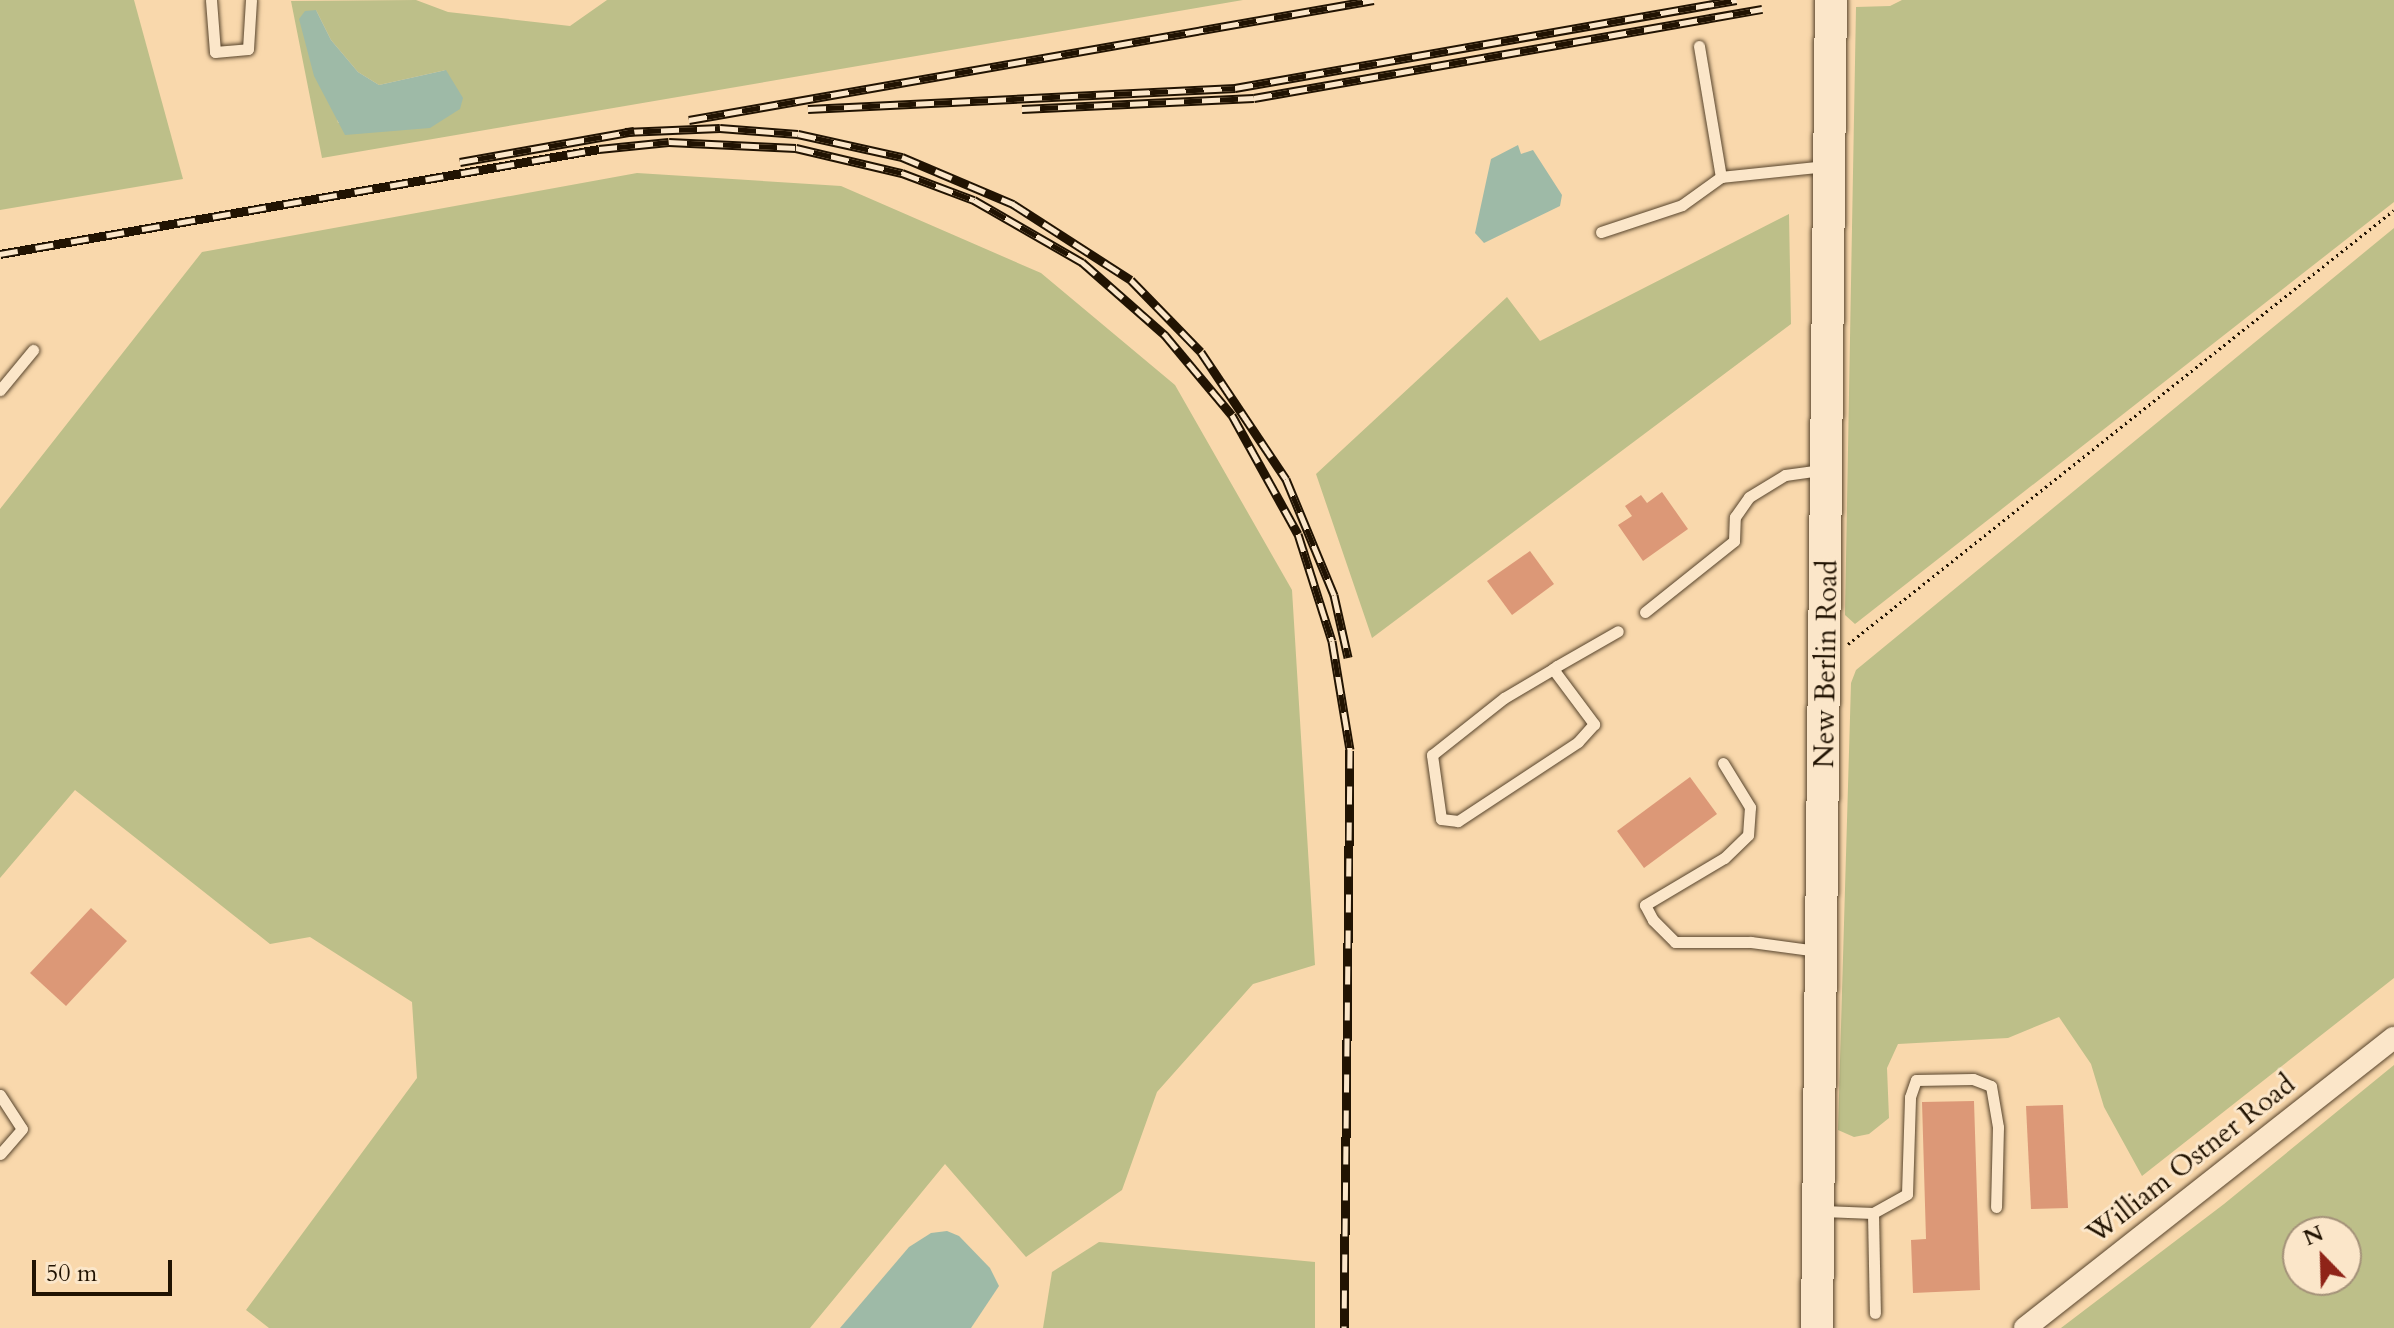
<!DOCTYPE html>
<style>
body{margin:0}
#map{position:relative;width:2394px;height:1328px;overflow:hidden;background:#f9d8ac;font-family:Cardo,serif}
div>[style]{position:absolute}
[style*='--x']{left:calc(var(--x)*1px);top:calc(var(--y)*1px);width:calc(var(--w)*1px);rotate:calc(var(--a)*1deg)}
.green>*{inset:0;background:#bdbf89}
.water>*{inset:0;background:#9ebaa7}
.building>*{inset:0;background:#dc9877}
.path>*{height:3px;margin-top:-1.5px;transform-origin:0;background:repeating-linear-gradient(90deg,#211302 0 2px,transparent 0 6px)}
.roads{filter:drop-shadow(0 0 2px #57442c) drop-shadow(0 0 2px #57442c)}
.lane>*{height:11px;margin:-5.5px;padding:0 5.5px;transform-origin:5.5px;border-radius:5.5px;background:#fbe6c9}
.street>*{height:22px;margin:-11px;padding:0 11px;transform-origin:11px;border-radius:11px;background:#fbe6c9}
.secondary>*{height:32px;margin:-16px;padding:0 16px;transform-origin:16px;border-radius:16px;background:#fbe6c9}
.rail>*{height:9px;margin-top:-4.5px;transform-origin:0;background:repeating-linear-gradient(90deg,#fbe6c9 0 18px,#211302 0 36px);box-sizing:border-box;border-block:2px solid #211302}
span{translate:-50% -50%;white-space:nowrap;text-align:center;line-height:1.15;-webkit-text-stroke:6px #fbe6c9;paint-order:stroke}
.street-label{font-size:28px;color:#211302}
.north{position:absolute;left:2282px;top:1216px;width:80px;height:80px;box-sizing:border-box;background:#fbe6c9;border:2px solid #a49279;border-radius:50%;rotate:337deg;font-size:22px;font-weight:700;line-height:32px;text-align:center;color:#211302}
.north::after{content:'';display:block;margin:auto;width:28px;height:36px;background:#8f2418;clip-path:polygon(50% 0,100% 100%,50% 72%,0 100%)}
.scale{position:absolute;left:32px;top:1260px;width:140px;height:36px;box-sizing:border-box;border:4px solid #211302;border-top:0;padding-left:10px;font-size:24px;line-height:28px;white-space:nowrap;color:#211302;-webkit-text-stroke:6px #fbe6c9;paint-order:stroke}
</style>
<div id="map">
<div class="green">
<i style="clip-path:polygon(0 0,134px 0,183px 179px,0 210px)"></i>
<i style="clip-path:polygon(evenodd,416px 0,448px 12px,570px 26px,607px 0,1243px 0,322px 158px,291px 1px,416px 0,316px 10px,331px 40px,358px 72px,379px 85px,446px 70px,338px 123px,316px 10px)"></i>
<i style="clip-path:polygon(1902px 0,2394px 0,2394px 202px,1855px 624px,1845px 615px,1856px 7px,1890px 6px)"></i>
<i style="clip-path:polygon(637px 173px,841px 186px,1041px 273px,1175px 385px,1292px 590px,1315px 965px,1253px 984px,1157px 1092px,1122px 1190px,1026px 1257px,945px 1164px,810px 1328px,269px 1328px,246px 1310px,417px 1078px,412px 1002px,310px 937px,270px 944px,75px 790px,0 878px,0 509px,202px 252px)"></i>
<i style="clip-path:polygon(1789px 214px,1791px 324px,1372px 638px,1316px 474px,1507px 297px,1540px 341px)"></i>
<i style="clip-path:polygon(2394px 228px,2394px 978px,2142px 1176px,2104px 1107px,2091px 1064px,2059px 1017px,2008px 1038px,1898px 1044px,1887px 1068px,1889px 1118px,1869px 1134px,1854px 1137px,1838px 1130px,1851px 683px,1856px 670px)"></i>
<i style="clip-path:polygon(evenodd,2394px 1065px,2394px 1328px,2061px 1328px,2224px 1204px,2394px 1065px,2298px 1232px,2346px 1232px,2346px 1280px,2298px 1280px,2298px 1232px)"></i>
<i style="clip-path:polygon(1099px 1242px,1315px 1262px,1315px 1328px,1043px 1328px,1052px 1272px)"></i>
</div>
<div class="water">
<i style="clip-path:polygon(316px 10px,331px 40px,358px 72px,379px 85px,446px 70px,463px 98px,460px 109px,430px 128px,345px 135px,314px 76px,299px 19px,305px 11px)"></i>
<i style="clip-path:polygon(1518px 145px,1521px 154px,1533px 150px,1562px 195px,1560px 206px,1484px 243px,1475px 233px,1491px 159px)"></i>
<i style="clip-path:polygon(947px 1231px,959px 1236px,990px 1268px,999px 1286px,971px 1328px,840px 1328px,909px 1247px,931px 1233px)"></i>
</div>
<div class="building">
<i style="clip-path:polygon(1662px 492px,1688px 529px,1643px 561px,1618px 525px,1632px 516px,1625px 506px,1641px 495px,1647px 503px)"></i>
<i style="clip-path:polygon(1530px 551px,1554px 584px,1512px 615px,1487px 581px)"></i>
<i style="clip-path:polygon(1690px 777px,1717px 814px,1644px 868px,1617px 831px)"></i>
<i style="clip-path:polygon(91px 908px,127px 941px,66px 1006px,30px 973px)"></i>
<i style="clip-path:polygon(1974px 1101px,1980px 1290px,1913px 1293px,1911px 1240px,1926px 1239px,1922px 1102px)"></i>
<i style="clip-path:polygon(2063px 1105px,2068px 1208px,2031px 1209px,2026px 1106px)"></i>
</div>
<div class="path">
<i style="--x:1848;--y:644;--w:697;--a:-38.48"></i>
</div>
<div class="roads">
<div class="lane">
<i style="--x:211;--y:0;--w:52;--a:85.6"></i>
<i style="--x:215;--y:52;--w:33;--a:-5"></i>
<i style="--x:248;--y:49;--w:49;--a:-86.5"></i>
<i style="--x:1699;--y:46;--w:133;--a:80.5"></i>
<i style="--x:1721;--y:177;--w:105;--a:-6"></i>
<i style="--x:1601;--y:232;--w:85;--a:-18.4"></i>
<i style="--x:1682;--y:205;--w:48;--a:-35.7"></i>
<i style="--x:0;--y:390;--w:52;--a:-50.5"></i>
<i style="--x:1645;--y:612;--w:114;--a:-38.6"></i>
<i style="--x:1734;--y:541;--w:24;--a:-88"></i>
<i style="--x:1735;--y:517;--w:24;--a:-55"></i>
<i style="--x:1749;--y:497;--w:42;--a:-31.4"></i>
<i style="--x:1785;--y:475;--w:37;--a:-8"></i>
<i style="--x:1553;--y:669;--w:69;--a:53.3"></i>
<i style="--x:1594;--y:724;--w:24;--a:132"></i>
<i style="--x:1578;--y:742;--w:144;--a:146.6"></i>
<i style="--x:1458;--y:821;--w:17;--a:-173"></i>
<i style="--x:1441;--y:819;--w:65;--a:-98"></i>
<i style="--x:1432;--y:755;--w:92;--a:-38.4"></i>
<i style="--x:1504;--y:698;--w:57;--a:-30.6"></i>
<i style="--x:1553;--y:669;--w:5;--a:-37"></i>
<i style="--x:1557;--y:666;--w:70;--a:-29.8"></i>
<i style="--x:1723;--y:763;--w:52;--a:58.5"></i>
<i style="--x:1750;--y:807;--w:28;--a:94"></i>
<i style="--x:1748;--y:835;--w:33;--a:136"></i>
<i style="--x:1724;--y:858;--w:92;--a:149.3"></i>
<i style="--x:1645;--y:905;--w:17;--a:62"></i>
<i style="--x:1653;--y:920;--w:31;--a:45"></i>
<i style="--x:1675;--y:942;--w:76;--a:0"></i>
<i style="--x:1751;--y:942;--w:68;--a:7.7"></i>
<i style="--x:0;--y:1095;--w:40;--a:57.1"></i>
<i style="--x:22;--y:1129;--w:33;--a:131"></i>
<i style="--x:1823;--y:1211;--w:50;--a:2.3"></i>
<i style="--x:1873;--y:1213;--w:39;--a:-29"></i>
<i style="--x:1907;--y:1194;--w:97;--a:-88.2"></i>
<i style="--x:1910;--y:1097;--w:18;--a:-71"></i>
<i style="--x:1916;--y:1080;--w:57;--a:-1"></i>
<i style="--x:1973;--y:1079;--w:19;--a:21"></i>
<i style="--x:1991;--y:1086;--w:42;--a:80.3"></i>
<i style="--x:1998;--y:1127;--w:80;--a:91.4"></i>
<i style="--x:1873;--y:1213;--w:100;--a:88.9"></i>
</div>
<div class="street">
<i style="--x:2025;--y:1328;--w:469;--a:-38.2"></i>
</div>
<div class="secondary">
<i style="--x:1817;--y:1328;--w:1328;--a:-89.4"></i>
</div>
</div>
<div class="rail">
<i style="--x:808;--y:109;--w:428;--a:-2.8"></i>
<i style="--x:1235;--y:88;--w:509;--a:-9.96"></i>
<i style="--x:1022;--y:109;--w:232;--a:-2.7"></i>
<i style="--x:1254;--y:98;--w:516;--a:-9.94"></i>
<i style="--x:689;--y:120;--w:695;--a:-9.94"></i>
<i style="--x:625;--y:132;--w:95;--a:-2.4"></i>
<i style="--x:720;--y:128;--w:78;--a:4.4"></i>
<i style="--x:798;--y:134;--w:107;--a:12.5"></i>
<i style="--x:902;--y:157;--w:121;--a:22.9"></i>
<i style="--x:1013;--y:204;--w:140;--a:32.8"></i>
<i style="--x:1131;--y:280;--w:100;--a:45.8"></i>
<i style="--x:1201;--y:352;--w:153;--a:56.2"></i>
<i style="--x:1286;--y:479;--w:126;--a:67.5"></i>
<i style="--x:1334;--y:595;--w:64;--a:77.3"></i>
<i style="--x:460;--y:162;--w:177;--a:-10.1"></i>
<i style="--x:0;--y:254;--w:608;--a:-9.94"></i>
<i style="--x:599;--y:149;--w:70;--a:-5.7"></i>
<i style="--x:669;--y:142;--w:127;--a:2.7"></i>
<i style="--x:796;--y:148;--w:109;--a:13.3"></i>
<i style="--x:902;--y:173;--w:77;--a:20.6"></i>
<i style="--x:974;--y:200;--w:125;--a:29.9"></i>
<i style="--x:1082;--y:262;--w:111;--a:41.3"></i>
<i style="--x:1165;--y:335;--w:104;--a:50.1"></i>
<i style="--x:1232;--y:415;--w:136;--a:61"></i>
<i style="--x:1298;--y:534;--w:112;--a:72.4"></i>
<i style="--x:1332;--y:641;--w:110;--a:80.6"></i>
<i style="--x:1350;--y:750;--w:578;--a:90.59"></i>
</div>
<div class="street-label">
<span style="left:1826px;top:664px;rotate:-89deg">New Berlin Road</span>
<span style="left:2191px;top:1159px;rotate:-38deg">William Ostner Road</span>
</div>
<div class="north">N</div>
<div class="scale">50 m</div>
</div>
